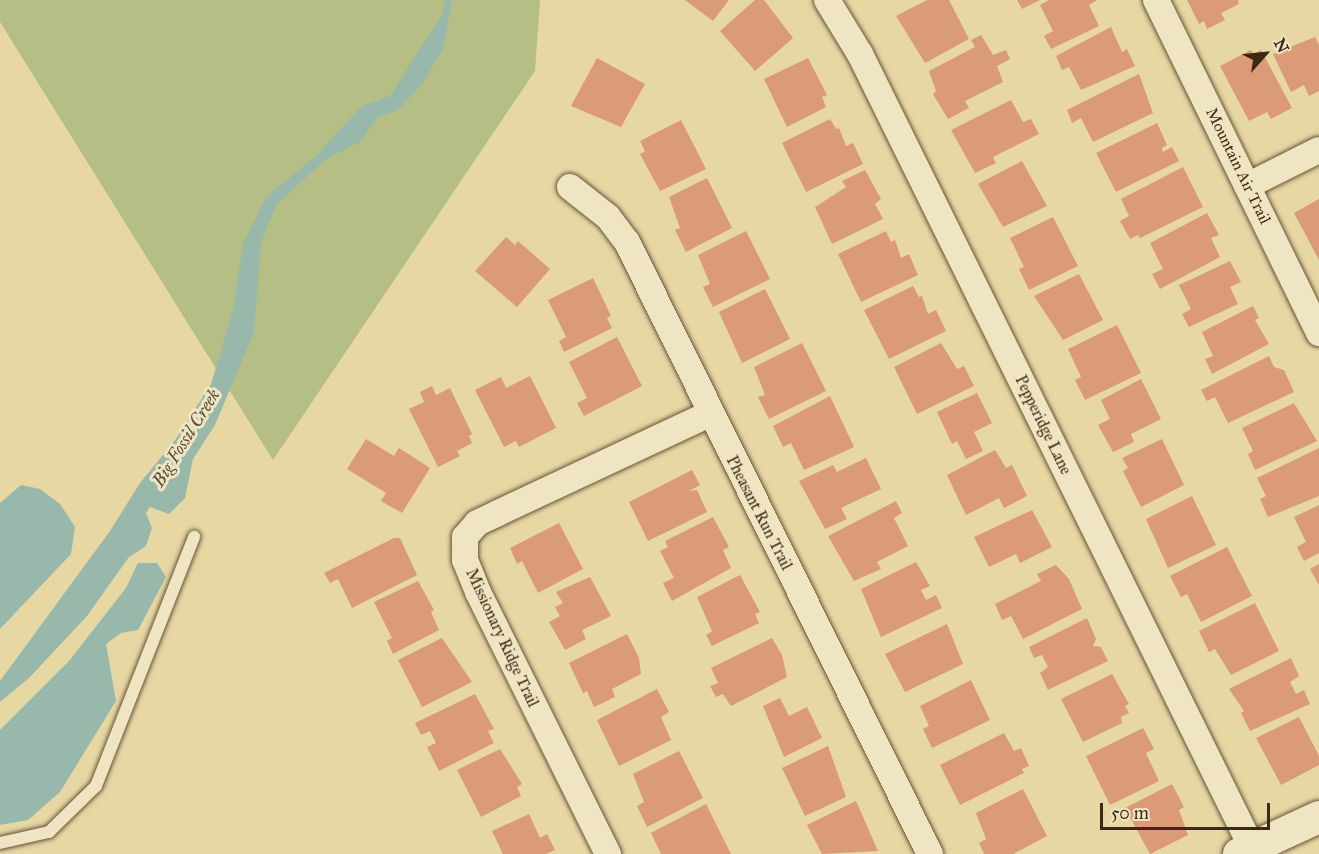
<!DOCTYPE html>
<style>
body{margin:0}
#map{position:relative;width:1319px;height:854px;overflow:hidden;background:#e6d7a3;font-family:"IM FELL Great Primer",serif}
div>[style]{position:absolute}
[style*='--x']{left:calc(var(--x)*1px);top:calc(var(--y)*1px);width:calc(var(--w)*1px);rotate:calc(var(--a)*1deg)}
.green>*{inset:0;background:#b5be85}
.water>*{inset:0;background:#97b8ab}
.building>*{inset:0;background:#db9b77}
.roads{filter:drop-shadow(0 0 2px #685438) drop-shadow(0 0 2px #685438)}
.service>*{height:12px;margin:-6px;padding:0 6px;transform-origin:6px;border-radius:6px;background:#efe5c3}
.minor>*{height:26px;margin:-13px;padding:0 13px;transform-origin:13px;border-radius:13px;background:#efe5c3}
.tertiary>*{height:32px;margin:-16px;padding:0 16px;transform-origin:16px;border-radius:16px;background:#efe5c3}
span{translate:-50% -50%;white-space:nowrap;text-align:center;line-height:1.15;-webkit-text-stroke:6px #efe5c3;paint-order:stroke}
.street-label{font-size:16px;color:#3e2815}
.water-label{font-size:18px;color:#544c3a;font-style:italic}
.north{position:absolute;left:1235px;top:24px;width:60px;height:60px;-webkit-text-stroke:4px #efe5c3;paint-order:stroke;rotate:63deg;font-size:16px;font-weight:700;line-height:24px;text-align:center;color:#3e2815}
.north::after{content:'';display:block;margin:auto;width:21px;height:27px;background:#3e2815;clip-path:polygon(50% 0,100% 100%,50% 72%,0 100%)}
.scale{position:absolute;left:1100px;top:803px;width:170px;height:27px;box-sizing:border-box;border:3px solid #3e2815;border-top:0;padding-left:8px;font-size:18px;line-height:21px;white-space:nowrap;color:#3e2815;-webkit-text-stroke:4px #efe5c3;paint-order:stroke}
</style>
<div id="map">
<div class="green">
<i style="clip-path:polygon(0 0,540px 0,535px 71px,273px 460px,0 22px)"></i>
</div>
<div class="water">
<i style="clip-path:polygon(445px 0,452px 0,443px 49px,422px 84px,398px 110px,378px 117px,361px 141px,325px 160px,277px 204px,261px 242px,254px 332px,215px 425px,193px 459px,185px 498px,169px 514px,150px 507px,146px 513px,152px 528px,146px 546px,129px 557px,87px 616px,29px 678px,0 702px,0 681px,110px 531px,140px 483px,176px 439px,211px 384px,233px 311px,243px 244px,266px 197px,316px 156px,362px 106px,390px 96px,443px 13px)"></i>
<i style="clip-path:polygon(21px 485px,40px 489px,60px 504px,75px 527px,71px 554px,0 629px,0 503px)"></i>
<i style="clip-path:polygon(138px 563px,157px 563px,166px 577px,138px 630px,121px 633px,106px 644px,116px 701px,60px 792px,28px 820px,0 825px,0 730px,69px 661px,126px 588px)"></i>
</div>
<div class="building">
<i style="clip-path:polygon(685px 0,729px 0,713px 21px)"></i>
<i style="clip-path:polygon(755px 0,764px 0,793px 38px,755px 71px,720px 31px)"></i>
<i style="clip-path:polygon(927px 0,949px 0,969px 39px,925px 63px,896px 16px)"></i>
<i style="clip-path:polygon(1017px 0,1040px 0,1022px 9px)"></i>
<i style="clip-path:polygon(1049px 0,1097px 0,1089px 5px,1099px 26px,1051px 49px,1044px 36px,1053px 31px,1040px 5px)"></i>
<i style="clip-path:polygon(1187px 0,1238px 0,1239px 4px,1221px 13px,1225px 20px,1207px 29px,1204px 21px,1199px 24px)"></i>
<i style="clip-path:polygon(1111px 27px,1122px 52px,1127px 49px,1135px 66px,1081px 90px,1069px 67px,1062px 70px,1056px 56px)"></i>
<i style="clip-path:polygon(981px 35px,993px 55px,1006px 50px,1010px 59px,997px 66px,1003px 82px,965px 101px,969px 108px,948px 119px,933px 94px,936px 91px,929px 71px,975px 47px,971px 40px)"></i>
<i style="clip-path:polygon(1315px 37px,1319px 45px,1319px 91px,1309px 96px,1304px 85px,1291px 92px,1273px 54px)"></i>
<i style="clip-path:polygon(1251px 50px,1253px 54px,1261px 50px,1292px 108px,1271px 119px,1267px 112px,1249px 121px,1220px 66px)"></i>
<i style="clip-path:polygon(597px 58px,645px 84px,621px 127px,571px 106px)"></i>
<i style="clip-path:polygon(808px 58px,827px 95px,822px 97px,826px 107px,787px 127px,764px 79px)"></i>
<i style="clip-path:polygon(1139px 74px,1153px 113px,1093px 142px,1081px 118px,1072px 123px,1067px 110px)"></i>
<i style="clip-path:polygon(1011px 100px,1023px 122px,1031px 119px,1039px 134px,993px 157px,996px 163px,975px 173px,951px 130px)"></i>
<i style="clip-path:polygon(830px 119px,836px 129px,839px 128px,846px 146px,853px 143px,863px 164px,806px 192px,782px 143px)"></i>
<i style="clip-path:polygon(681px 120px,706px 169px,660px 191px,640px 154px,645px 151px,640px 141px)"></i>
<i style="clip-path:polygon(1157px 123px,1167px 145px,1162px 148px,1163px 152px,1172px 147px,1179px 161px,1116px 192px,1096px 153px)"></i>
<i style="clip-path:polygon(1022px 161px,1047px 206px,1003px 227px,978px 184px)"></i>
<i style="clip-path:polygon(1183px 167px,1203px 207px,1140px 238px,1138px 235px,1130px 239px,1120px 221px,1129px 216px,1121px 199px)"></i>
<i style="clip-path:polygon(865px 170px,881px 199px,875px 204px,883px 219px,832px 244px,815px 207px,846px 187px,842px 181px)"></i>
<i style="clip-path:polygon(707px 178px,732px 228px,686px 252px,675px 230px,680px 228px,669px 197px)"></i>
<i style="clip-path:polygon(1319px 199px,1319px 260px,1294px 213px)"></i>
<i style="clip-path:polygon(1207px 213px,1219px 235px,1211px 238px,1220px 257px,1160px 289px,1152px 274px,1163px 269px,1150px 243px)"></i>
<i style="clip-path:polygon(1053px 217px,1078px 266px,1029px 290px,1019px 269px,1024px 267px,1010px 238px)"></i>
<i style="clip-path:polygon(746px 231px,770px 279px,713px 307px,703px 287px,710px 284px,698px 255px)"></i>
<i style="clip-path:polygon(886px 231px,891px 242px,895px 240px,901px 258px,909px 254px,918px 275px,861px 302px,838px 254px)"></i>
<i style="clip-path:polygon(506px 237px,515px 245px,518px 241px,550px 269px,517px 307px,475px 271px)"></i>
<i style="clip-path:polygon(1230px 261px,1241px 282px,1230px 287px,1238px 304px,1189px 327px,1182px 314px,1191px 309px,1179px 285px)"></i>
<i style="clip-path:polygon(1079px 274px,1103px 320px,1063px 340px,1034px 296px)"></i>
<i style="clip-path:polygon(593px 278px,611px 316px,607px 318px,612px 328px,564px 352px,559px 341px,566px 337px,548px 300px)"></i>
<i style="clip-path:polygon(913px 286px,919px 297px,922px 296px,928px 314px,936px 310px,946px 331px,889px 359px,864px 310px)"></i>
<i style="clip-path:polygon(765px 289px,790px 339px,742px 363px,719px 312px)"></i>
<i style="clip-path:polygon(1253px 306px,1259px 318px,1255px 320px,1269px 344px,1212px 374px,1205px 359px,1213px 356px,1202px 332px)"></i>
<i style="clip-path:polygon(1117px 325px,1141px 373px,1085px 400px,1075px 380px,1081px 377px,1068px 349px)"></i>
<i style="clip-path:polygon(617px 337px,642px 386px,584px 416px,577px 403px,587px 398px,569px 362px)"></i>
<i style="clip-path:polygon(802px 343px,826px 391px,769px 419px,758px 397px,765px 395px,754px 367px)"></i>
<i style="clip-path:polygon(941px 343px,957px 369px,964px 366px,974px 386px,917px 414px,894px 367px)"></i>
<i style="clip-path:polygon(1269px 356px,1274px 367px,1284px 370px,1294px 392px,1228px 423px,1215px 397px,1207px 401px,1201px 390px)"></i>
<i style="clip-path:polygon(530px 376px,556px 428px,519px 447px,516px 441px,504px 447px,475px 390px,501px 377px,506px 388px)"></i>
<i style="clip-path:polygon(1141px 379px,1161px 419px,1131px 434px,1134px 442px,1113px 452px,1098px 425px,1110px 419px,1101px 400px)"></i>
<i style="clip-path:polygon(432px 386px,436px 395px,450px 388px,472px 434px,469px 436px,472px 443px,457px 451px,460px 456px,438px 467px,409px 409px,424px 402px,420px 392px)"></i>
<i style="clip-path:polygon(977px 393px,992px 423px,974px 432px,983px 451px,966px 459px,957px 441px,952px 444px,937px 412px)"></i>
<i style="clip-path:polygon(830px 396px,854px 447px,804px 470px,791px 443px,783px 447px,773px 426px)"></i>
<i style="clip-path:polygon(1294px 403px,1317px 441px,1255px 470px,1248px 454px,1253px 451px,1242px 428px)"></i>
<i style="clip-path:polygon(366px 439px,394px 456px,399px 448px,430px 468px,402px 513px,381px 501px,386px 493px,347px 469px)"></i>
<i style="clip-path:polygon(1162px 439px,1184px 485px,1141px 507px,1123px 471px,1128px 468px,1122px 458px)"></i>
<i style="clip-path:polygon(1319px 448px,1319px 496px,1268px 517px,1260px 499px,1266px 496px,1257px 478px)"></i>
<i style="clip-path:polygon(995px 450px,1006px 468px,1012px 465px,1027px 496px,1004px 508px,999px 498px,966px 515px,947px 475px)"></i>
<i style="clip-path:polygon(866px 458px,881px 489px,841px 508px,847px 519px,825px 529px,799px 481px,833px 465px,837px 472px)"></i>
<i style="clip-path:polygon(692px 470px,700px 485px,689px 491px,697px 490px,707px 512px,648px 541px,629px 502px)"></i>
<i style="clip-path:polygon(1192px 496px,1216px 545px,1168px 568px,1146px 519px)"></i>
<i style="clip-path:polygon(896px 501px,902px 513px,894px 518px,908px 546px,877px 562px,881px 569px,854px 581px,828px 536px)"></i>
<i style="clip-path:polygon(1319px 505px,1319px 553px,1304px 561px,1297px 547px,1306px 542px,1294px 517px)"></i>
<i style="clip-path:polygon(1032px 510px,1052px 547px,1020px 563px,1016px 554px,989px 567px,974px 537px)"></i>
<i style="clip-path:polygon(713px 517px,729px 547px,723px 550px,731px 568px,672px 601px,663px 583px,674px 578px,660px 551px,668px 547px,665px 541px)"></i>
<i style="clip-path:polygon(559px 523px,583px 569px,538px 593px,522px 561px,517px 564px,510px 548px)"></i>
<i style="clip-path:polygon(394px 538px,400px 538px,417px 575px,352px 608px,338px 579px,330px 583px,324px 573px)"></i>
<i style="clip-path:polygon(1227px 547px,1252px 596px,1201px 622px,1187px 594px,1181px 597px,1170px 576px)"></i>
<i style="clip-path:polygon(916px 562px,930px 586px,921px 590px,926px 600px,936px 595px,942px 608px,881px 637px,861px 589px)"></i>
<i style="clip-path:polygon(1319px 564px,1319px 585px,1310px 569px)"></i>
<i style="clip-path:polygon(1056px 565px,1069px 579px,1082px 609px,1023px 639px,1011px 616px,1002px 620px,995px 604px,1041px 581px,1037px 574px)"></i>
<i style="clip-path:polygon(740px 575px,760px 612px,755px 614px,759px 623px,712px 646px,706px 635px,712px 631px,697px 597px)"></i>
<i style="clip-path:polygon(590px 577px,611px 616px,582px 630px,586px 639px,565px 650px,549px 622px,560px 616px,555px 607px,563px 603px,556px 592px)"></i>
<i style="clip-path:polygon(418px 581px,434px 610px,431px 612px,439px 630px,393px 654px,387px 641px,392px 638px,374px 602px)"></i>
<i style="clip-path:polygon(1255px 603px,1279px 651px,1231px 675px,1215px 649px,1209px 652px,1199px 631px)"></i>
<i style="clip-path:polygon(1087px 618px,1096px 639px,1093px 646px,1101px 647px,1108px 661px,1048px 690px,1040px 673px,1048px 667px,1042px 655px,1034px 658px,1029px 647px)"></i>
<i style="clip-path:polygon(947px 624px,963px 664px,905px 692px,885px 654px)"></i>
<i style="clip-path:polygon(627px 634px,639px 658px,641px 674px,612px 689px,615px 697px,594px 707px,587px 691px,583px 693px,569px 663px)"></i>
<i style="clip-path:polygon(442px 638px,472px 682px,422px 707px,398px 660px)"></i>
<i style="clip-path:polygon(772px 638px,782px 655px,787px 677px,731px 706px,723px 694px,716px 697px,710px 686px,718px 683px,711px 668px)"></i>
<i style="clip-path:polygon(1291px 658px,1299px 676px,1290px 682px,1296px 694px,1304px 690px,1310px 704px,1250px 731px,1241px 713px,1244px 711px,1229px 689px)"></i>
<i style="clip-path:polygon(1112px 674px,1129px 704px,1125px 706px,1129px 713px,1121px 717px,1122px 723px,1083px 742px,1061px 699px)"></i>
<i style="clip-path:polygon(971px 680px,990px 720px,932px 748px,923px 729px,929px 726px,920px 706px)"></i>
<i style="clip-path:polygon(657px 689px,669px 712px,661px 717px,671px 740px,619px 766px,597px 720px)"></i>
<i style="clip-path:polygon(475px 694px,494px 729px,488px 731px,494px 743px,439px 771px,427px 747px,436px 743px,430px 731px,421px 735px,415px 723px)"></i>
<i style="clip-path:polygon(780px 698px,789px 716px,807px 707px,822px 738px,784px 757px,763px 706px)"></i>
<i style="clip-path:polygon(1299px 717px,1319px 756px,1319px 765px,1281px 785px,1256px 738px)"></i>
<i style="clip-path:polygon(1143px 728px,1154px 749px,1146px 753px,1159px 781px,1110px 805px,1086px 756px)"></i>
<i style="clip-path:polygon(1004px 733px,1014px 751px,1021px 748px,1029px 766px,1022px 769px,1024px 773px,960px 805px,940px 765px)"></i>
<i style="clip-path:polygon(828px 746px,846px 797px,805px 816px,782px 768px)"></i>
<i style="clip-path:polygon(500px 749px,522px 784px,517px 787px,521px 796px,481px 817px,457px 770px)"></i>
<i style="clip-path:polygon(679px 751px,703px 798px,647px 827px,637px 806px,644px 802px,633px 774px)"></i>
<i style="clip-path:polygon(1172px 784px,1184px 807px,1179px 810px,1188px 835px,1150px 854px,1125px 808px)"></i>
<i style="clip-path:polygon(1023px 789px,1047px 836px,1013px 854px,984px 854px,979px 843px,986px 839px,976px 813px)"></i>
<i style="clip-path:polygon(856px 801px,878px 851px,822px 854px,807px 825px)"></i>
<i style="clip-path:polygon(706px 804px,731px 854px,661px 854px,651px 833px)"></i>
<i style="clip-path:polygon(529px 814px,540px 838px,547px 834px,555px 850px,546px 854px,503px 854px,492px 831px)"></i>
</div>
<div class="roads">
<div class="service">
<i style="--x:0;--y:843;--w:50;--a:-12.7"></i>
<i style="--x:49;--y:832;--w:66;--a:-44.4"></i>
<i style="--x:96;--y:786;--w:268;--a:-68.5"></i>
</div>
<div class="minor">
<i style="--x:827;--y:0;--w:63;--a:58.6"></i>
<i style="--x:860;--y:54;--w:892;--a:63.72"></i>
<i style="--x:1156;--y:0;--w:371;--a:63.9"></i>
<i style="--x:1247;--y:186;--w:80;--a:-26.6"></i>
<i style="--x:570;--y:187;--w:48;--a:38.3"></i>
<i style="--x:608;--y:217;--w:31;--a:53"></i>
<i style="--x:627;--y:242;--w:683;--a:63.66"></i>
<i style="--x:608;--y:854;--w:292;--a:-116.4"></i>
<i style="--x:478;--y:592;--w:35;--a:-112"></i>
<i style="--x:465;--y:560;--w:23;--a:-90"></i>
<i style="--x:465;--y:537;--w:18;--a:-49"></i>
<i style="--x:477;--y:523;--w:23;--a:-25"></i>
<i style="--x:498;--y:513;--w:233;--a:-25.1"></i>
</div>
<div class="tertiary">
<i style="--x:1239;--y:854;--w:88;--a:-24.8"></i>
</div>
</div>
<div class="street-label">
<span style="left:1238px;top:166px;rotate:64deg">Mountain Air Trail</span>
<span style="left:1043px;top:425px;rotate:64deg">Pepperidge Lane</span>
<span style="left:759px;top:513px;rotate:63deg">Pheasant Run Trail</span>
<span style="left:502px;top:638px;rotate:65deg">Missionary Ridge Trail</span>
</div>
<div class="water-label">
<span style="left:186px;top:438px;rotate:-58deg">Big Fossil Creek</span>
</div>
<div class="north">N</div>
<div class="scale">50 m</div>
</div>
